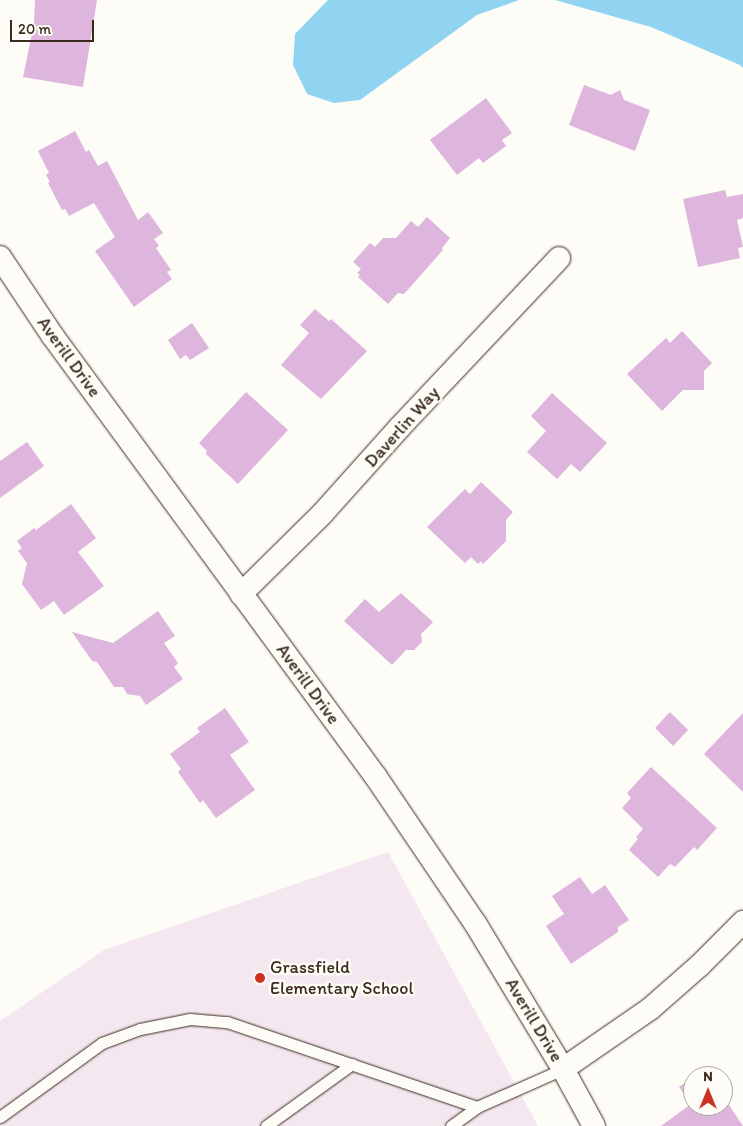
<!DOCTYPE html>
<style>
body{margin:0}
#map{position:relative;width:743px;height:1126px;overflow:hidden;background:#fdfcf7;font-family:Itim,sans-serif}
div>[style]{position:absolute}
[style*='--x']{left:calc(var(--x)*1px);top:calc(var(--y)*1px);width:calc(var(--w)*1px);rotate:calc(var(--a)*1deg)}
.built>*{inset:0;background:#f4e7ef}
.water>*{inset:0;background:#90d4f1}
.building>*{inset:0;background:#deb5dc}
.roads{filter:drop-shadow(0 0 1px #3b2a1e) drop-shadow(0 0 1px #3b2a1e)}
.service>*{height:11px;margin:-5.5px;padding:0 5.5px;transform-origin:5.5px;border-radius:5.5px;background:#fdfcf7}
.minor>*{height:22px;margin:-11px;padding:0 11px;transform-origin:11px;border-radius:11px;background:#fdfcf7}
.dots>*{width:14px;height:14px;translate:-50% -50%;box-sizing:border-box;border:2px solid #fdfcf7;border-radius:50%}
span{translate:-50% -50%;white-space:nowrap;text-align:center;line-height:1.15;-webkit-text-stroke:5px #fdfcf7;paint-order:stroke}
.street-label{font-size:18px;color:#3b2a1e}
.poi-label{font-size:18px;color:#3b2a1e}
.left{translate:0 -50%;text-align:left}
.north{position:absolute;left:683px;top:1066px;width:50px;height:50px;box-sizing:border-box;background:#fdfcf7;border:1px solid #afa8a0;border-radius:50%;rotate:0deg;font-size:14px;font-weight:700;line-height:20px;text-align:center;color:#3b2a1e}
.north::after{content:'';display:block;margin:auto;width:18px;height:22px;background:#c8321e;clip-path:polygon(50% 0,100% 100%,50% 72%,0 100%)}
.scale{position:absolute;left:10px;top:20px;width:84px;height:22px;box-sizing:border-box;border:2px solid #3b2a1e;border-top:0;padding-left:6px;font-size:15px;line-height:18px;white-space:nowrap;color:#3b2a1e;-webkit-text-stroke:4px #fdfcf7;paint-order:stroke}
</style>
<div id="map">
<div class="built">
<i style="clip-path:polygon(388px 852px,538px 1126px,0 1126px,0 1021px,104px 950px)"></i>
</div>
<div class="water">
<i style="clip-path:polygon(328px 0,519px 0,477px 15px,360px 100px,334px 103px,307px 94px,293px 65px,295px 34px)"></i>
<i style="clip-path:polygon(555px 0,743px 0,743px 68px,740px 65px,651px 27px)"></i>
</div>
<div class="building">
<i style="clip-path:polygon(35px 0,97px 0,83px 87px,23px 77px,34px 24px)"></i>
<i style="clip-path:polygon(584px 85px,611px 95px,620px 90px,624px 100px,650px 110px,635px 151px,569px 125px)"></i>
<i style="clip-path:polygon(486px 98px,512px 133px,502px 140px,506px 146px,483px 163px,479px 158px,457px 175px,430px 140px)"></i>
<i style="clip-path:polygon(75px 131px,86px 152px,89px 150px,98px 166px,107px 161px,138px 220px,148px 212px,163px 233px,154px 239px,159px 246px,156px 248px,171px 270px,167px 272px,172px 279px,134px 307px,95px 251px,115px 237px,94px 203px,69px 216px,65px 209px,62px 210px,48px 183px,50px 182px,46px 175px,49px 173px,38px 151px)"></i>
<i style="clip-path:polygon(725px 190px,727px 197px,743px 194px,743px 218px,737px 220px,743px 247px,738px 248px,740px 258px,698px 267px,683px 199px)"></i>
<i style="clip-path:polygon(427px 217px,450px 238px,442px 248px,443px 250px,404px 294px,398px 293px,388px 304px,358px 277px,360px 275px,357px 273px,361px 269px,353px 262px,370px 243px,375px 247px,383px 238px,396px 238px,411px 221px,418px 227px)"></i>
<i style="clip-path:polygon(315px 309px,329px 321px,331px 319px,367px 351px,321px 399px,281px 365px,309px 333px,300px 325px)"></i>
<i style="clip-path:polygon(192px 323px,209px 348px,190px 360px,186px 355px,180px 359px,168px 340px)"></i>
<i style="clip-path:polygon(682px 331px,712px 363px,704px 371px,704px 390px,683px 390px,662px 411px,627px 374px,666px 338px,670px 343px)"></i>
<i style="clip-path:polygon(246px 392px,288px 430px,238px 484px,206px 454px,207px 451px,199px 443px)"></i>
<i style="clip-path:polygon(552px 393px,607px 443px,580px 472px,571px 464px,557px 479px,527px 452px,546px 431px,531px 416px)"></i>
<i style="clip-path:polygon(27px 442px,44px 466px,0 498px,0 461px)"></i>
<i style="clip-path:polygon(481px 482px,513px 512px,506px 520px,506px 541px,483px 564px,481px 561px,478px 564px,471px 557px,465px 563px,427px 527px,465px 489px,470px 494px)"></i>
<i style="clip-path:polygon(71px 504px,96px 538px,78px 552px,104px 586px,64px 615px,54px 601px,41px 610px,22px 584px,27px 563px,18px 551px,22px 548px,17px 541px,34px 528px,36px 530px)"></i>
<i style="clip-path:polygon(401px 593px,433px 622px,421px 634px,422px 642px,414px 650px,406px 650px,392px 665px,344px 621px,365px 599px,379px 612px)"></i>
<i style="clip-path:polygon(158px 611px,175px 636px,164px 643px,178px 663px,174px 667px,183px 679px,146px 705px,140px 696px,127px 694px,123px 687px,114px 687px,97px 662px,92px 661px,72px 632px,113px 643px)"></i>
<i style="clip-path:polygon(225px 708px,249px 742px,230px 755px,255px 790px,216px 818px,203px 800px,200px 803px,178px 772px,181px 769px,170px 754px,200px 732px,197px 728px)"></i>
<i style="clip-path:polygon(670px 712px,688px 730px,673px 746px,655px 728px)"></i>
<i style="clip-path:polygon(743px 713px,743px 792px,704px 754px)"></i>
<i style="clip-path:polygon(651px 767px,717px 828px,697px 850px,694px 847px,675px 867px,670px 864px,658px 877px,629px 850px,638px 839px,636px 837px,643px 829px,622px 808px,631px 798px,627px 793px)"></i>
<i style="clip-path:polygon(580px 877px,592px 894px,605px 885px,629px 920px,618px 927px,618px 932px,571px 964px,546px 926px,564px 914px,552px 896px)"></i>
<i style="clip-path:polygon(693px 1077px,693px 1106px,723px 1106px,723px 1096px,743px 1126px,661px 1126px,691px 1104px,679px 1087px)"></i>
</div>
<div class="roads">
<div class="service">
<i style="--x:0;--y:1117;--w:126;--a:-36"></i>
<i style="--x:102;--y:1043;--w:40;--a:-20.2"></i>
<i style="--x:140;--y:1029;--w:51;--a:-11.3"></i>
<i style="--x:190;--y:1019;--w:37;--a:5"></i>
<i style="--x:227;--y:1022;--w:264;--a:18.8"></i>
<i style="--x:266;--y:1126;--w:106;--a:-35.8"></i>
<i style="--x:451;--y:1126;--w:32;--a:-36"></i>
<i style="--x:477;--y:1107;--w:94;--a:-23.8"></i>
</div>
<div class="minor">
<i style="--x:0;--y:257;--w:94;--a:56.3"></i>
<i style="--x:52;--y:335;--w:548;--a:53.76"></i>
<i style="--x:376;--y:777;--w:176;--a:55.9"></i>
<i style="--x:475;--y:923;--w:170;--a:58.9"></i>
<i style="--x:563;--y:1069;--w:65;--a:61.5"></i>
<i style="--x:241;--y:594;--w:114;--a:-44.6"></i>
<i style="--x:322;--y:514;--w:117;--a:-48.1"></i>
<i style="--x:400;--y:427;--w:232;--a:-46.7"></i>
<i style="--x:563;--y:1069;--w:106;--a:-34.6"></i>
<i style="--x:650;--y:1009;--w:67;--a:-41.3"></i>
<i style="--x:700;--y:965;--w:61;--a:-45"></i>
</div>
</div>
<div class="dots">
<i style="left:260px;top:978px;background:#c8321e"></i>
</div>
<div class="street-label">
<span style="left:69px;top:357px;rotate:54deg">Averill Drive</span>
<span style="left:402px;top:427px;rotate:-48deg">Daverlin Way</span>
<span style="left:308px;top:684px;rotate:54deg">Averill Drive</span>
<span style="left:534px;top:1020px;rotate:59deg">Averill Drive</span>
</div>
<div class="poi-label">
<span class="left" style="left:270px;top:978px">Grassfield<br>Elementary School</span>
</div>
<div class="north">N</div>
<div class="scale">20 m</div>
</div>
